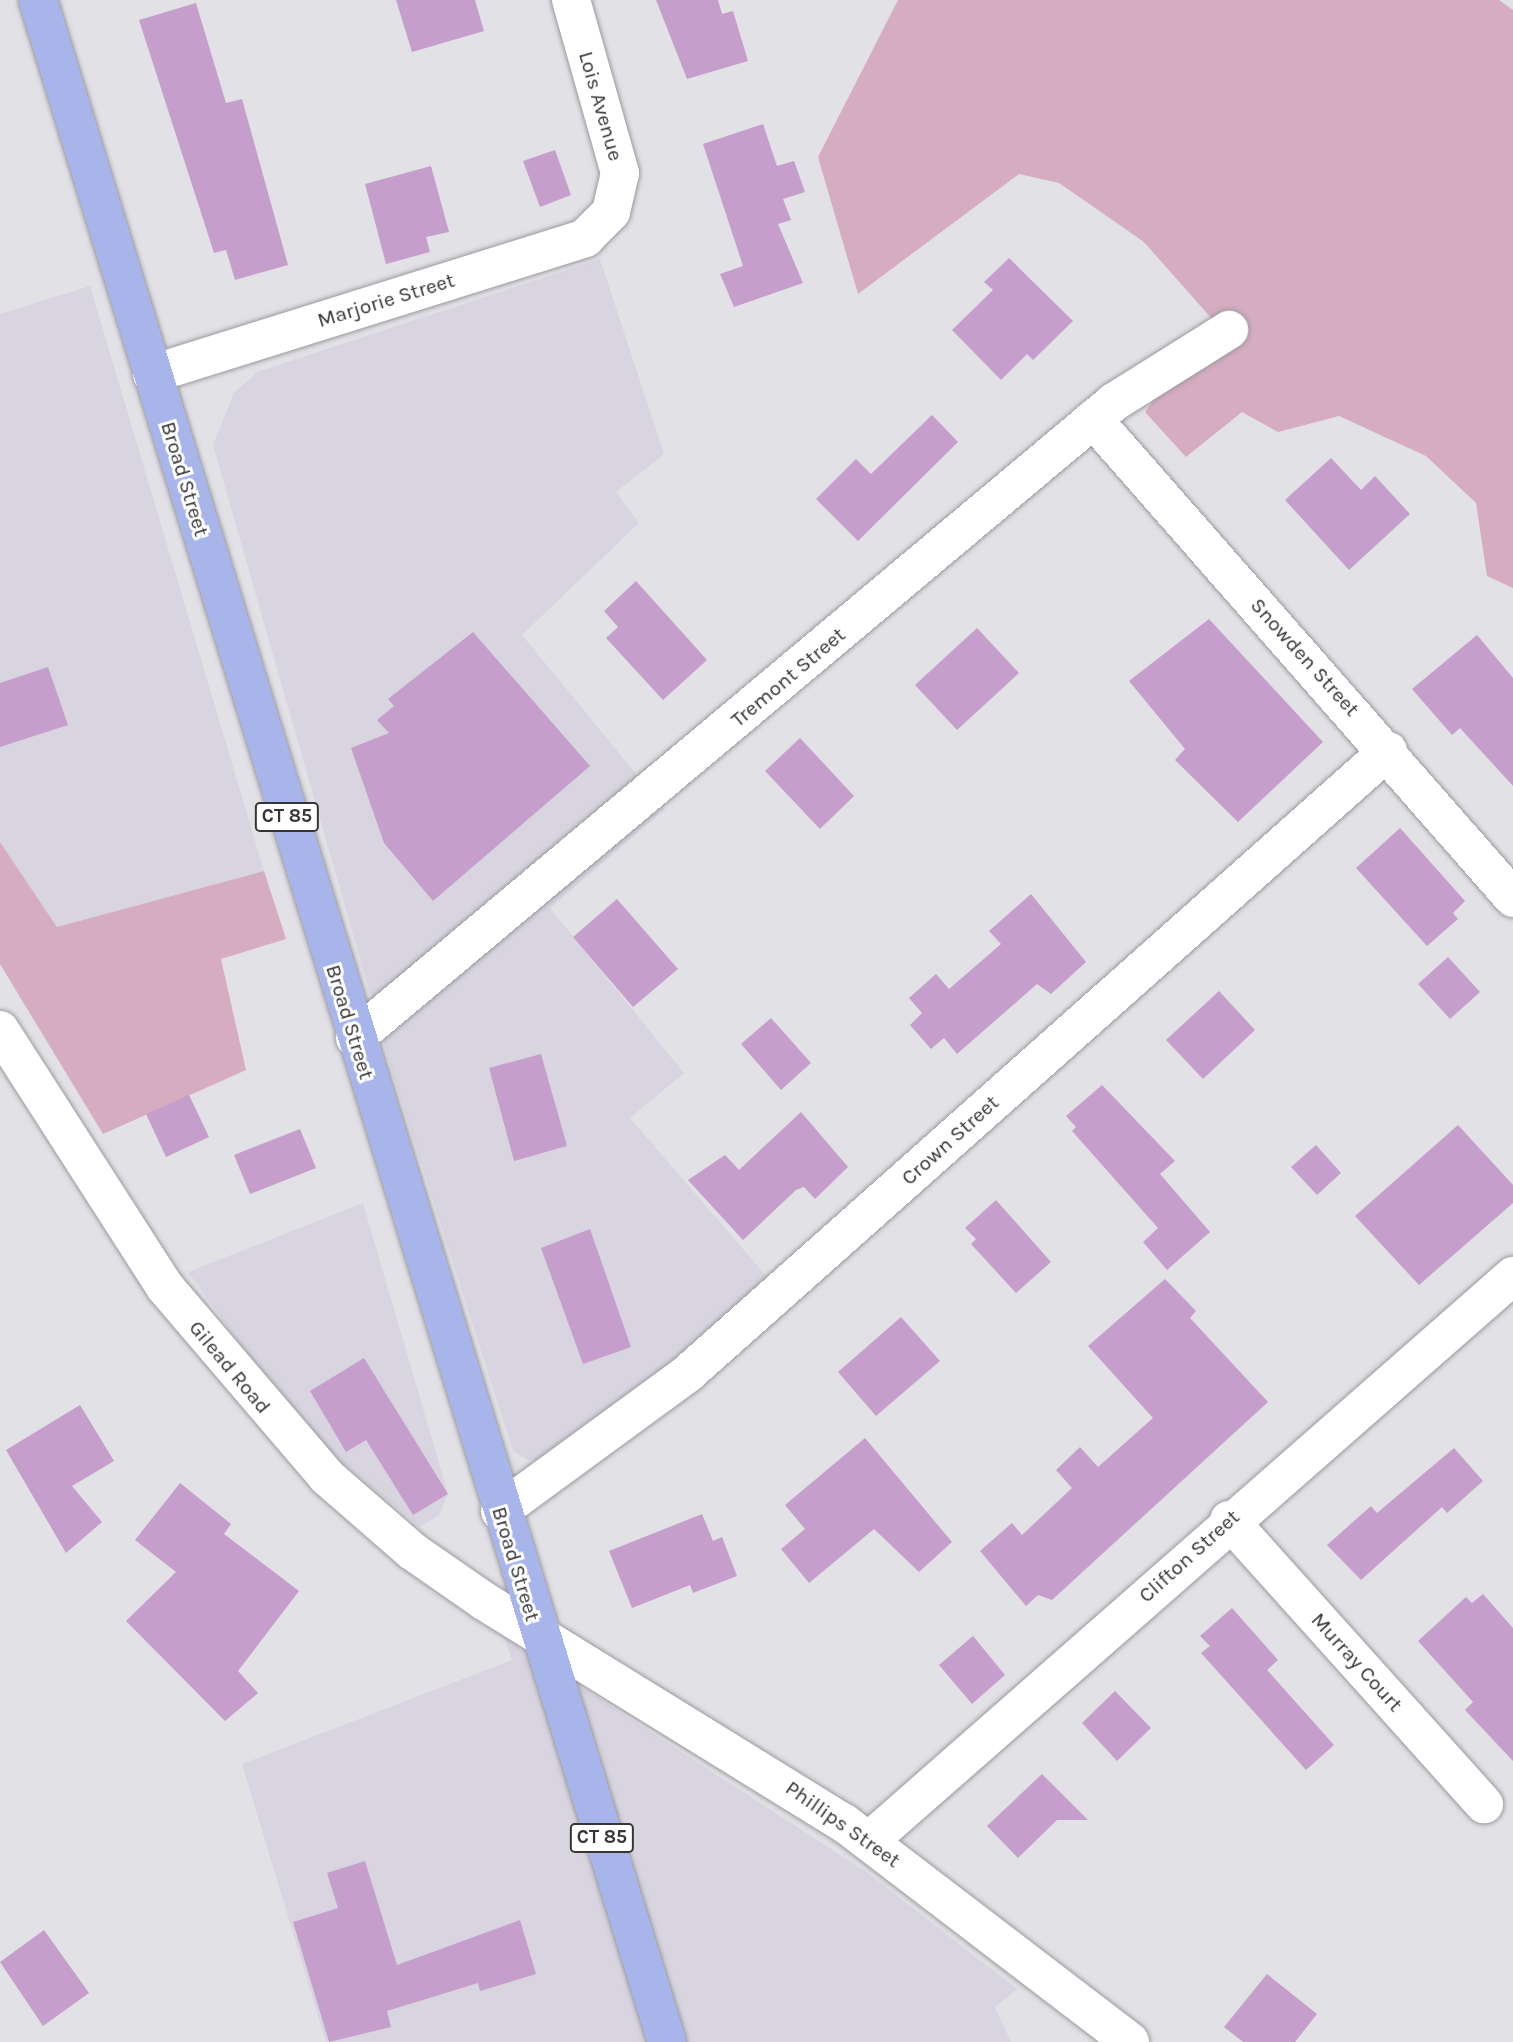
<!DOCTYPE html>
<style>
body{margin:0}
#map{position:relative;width:1513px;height:2042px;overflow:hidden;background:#e2e1e6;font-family:Karla,sans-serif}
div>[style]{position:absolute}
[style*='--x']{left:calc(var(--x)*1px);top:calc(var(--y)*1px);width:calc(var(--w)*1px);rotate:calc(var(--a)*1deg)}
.built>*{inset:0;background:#d8d5e1}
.green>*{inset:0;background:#d6acc0}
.building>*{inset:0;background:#c59ecb}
.roads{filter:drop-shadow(0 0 2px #9b9a9e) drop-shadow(0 0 2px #9b9a9e)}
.minor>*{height:38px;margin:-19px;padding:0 19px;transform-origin:19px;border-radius:19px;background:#fff}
.major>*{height:38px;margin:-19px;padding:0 19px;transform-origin:19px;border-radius:19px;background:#a7b5eb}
span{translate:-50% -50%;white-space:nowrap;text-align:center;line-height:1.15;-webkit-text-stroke:6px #fff;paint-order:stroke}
.shield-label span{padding:2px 5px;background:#fff;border:2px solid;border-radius:5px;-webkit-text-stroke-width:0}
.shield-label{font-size:19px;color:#353536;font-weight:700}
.street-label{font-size:21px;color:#353536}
</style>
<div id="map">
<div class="built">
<i style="clip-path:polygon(600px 259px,664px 454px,616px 492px,639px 523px,522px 635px,665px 809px,550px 908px,684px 1073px,630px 1118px,768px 1278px,712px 1330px,544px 1460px,528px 1460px,513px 1451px,395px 1081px,213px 445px,234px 393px,257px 372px)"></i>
<i style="clip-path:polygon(90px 286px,264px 871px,57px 927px,0 842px,0 314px)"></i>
<i style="clip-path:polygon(363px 1203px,448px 1494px,439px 1515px,420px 1527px,337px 1459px,258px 1368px,188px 1272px)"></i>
<i style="clip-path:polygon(504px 1637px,865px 1871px,1017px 1989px,995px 2007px,1011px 2042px,326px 2042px,242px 1764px,512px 1660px)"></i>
</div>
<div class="green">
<i style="clip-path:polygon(898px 0,1499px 0,1513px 10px,1513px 588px,1487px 576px,1476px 503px,1426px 456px,1339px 416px,1278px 432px,1242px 412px,1186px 457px,1145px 412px,1212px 319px,1144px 242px,1059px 183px,1019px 174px,858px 294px,818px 157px)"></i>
<i style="clip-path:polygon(0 842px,57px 927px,264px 871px,286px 939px,221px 959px,246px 1070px,103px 1134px,0 964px)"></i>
</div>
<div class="building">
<i style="clip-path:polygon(396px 0,475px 0,484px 31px,412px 52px)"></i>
<i style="clip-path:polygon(656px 0,718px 0,722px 14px,733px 11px,748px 61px,687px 79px)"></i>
<i style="clip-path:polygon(196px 3px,226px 103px,242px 99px,288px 265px,235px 280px,226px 250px,214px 253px,139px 20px)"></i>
<i style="clip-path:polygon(763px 124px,777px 166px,794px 161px,805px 192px,783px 199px,791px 220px,778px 224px,803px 283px,734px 307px,720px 274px,743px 266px,703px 144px)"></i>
<i style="clip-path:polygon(555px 150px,571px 195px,540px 207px,523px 161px)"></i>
<i style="clip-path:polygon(431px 166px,449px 232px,426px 237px,430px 252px,386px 264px,365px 184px)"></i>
<i style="clip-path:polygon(1009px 258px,1073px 321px,1033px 360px,1027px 354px,1001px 380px,952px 330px,993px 290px,984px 282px)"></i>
<i style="clip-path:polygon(932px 415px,958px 442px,858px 541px,816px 499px,856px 459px,871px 474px)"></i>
<i style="clip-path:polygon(1331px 458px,1361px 490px,1375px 476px,1410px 514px,1349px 570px,1285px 500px)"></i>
<i style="clip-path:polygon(636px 581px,707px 660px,663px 700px,606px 638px,618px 627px,604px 611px)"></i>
<i style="clip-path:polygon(1209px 619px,1323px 742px,1238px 822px,1175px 760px,1185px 749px,1129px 681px)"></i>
<i style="clip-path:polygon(977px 628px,1019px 673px,957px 730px,915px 685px)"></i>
<i style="clip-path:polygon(473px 632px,590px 766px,433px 901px,384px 843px,351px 748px,389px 733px,377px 720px,394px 706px,388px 699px)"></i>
<i style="clip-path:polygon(1477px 635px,1513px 678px,1513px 786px,1460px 728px,1452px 735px,1412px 689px)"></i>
<i style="clip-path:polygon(48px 667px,68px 725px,0 747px,0 683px)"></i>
<i style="clip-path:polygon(800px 738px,854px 796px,820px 829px,765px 771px)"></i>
<i style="clip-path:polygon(1400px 828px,1465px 901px,1453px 913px,1458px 919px,1427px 946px,1356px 868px)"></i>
<i style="clip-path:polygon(1031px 894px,1086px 962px,1051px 994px,1037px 984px,957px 1054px,944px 1038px,931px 1049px,910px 1025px,922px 1013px,909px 998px,936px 974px,949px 989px,1001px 944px,989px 931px)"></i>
<i style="clip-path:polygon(617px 899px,678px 969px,633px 1007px,573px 937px)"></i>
<i style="clip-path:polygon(1448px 957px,1480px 992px,1450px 1019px,1418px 984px)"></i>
<i style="clip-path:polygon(1219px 991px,1255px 1030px,1203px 1079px,1166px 1040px)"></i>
<i style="clip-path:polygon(771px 1018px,811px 1063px,781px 1090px,741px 1044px)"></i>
<i style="clip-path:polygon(541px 1054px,567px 1146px,514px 1161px,489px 1068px)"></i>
<i style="clip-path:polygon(1102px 1085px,1175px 1161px,1160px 1174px,1210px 1232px,1167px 1270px,1143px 1242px,1158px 1228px,1072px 1131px,1076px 1127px,1066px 1116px)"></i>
<i style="clip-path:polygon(189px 1095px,209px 1137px,166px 1157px,146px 1114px)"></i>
<i style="clip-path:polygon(801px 1112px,848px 1167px,815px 1199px,804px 1187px,796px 1190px,743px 1240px,688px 1180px,725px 1155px,739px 1170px)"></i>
<i style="clip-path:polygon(1458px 1125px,1513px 1185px,1513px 1203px,1419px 1285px,1355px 1216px)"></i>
<i style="clip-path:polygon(300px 1129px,316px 1168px,250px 1194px,234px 1155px)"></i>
<i style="clip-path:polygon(1316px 1145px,1341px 1173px,1317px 1195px,1291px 1167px)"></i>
<i style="clip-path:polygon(996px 1200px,1051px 1262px,1016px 1293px,971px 1244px,976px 1239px,965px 1228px)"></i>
<i style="clip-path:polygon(590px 1229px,631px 1347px,583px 1364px,541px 1248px)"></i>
<i style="clip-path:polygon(1165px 1279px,1196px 1311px,1190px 1318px,1268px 1402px,1052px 1600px,1038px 1595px,1026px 1606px,980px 1551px,1012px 1523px,1022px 1535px,1072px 1488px,1056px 1470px,1080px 1447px,1098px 1467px,1153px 1418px,1088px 1346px)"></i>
<i style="clip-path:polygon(901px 1317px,940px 1361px,876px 1416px,838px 1372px)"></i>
<i style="clip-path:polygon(364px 1358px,448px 1494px,413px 1515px,366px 1440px,346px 1452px,310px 1391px)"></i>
<i style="clip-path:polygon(80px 1405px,114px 1461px,72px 1486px,102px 1522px,66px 1553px,6px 1450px)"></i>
<i style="clip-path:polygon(865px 1438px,952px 1542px,919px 1572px,874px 1529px,809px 1583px,781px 1549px,805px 1529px,785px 1505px)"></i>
<i style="clip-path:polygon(1454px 1448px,1483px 1481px,1447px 1513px,1442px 1507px,1361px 1580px,1327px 1545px,1371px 1506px,1377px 1513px)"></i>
<i style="clip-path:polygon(180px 1483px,231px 1524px,224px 1534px,299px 1591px,238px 1671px,258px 1693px,225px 1721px,126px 1621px,176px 1572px,135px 1540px)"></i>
<i style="clip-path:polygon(702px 1514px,713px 1541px,722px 1537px,737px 1576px,693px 1593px,690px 1585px,632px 1608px,609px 1551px)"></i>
<i style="clip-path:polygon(1483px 1594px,1513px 1628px,1513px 1761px,1465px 1710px,1473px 1702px,1418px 1641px,1466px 1597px,1472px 1603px)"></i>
<i style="clip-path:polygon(1232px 1608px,1278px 1660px,1267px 1670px,1334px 1745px,1306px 1770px,1201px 1653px,1210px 1646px,1200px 1636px)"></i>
<i style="clip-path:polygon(973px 1636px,1005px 1675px,972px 1704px,939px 1665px)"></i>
<i style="clip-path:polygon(1115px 1691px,1151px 1728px,1117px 1761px,1082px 1723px)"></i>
<i style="clip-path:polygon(1042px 1774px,1088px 1820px,1057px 1820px,1018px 1858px,987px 1826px)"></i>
<i style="clip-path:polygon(365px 1861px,397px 1965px,520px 1920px,536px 1974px,480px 1991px,478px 1983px,387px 2011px,391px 2027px,329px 2042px,293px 1922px,338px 1908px,327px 1873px)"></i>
<i style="clip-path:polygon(44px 1930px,89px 1993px,43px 2026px,0 1962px)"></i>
<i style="clip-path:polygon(1267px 1974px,1317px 2014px,1295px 2042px,1243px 2042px,1224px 2027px)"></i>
</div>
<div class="roads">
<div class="minor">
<i style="--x:152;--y:374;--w:454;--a:-17.4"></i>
<i style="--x:585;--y:238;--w:37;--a:-45"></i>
<i style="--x:611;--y:212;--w:40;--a:-77"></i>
<i style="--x:620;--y:173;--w:180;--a:-105.8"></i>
<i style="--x:1093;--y:419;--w:637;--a:48.75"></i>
<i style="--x:0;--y:1030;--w:305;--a:57.3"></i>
<i style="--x:165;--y:1287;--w:250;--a:49.5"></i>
<i style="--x:327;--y:1477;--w:113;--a:41"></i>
<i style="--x:412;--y:1551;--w:88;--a:34.8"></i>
<i style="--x:484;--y:1601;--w:423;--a:31.7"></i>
<i style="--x:844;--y:1823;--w:360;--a:37.4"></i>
<i style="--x:355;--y:1038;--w:990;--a:-39.96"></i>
<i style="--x:1114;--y:402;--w:136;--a:-32.1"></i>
<i style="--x:500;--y:1511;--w:232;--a:-36.2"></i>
<i style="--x:687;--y:1374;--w:938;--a:-41.63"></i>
<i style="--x:1229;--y:1520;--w:382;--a:48.1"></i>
<i style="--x:869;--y:1841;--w:857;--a:-41.26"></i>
</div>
<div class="major">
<i style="--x:38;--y:0;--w:2137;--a:72.88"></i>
</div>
</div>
<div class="shield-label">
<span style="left:287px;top:817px">CT 85</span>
<span style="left:602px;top:1838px">CT 85</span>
</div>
<div class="street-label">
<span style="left:601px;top:106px;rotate:74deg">Lois Avenue</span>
<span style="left:386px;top:300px;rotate:-17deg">Marjorie Street</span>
<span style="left:185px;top:479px;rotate:73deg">Broad Street</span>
<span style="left:1305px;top:657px;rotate:48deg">Snowden Street</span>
<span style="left:788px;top:677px;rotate:-40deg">Tremont Street</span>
<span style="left:350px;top:1022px;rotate:73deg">Broad Street</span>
<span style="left:950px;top:1140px;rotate:-42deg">Crown Street</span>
<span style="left:230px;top:1367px;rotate:50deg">Gilead Road</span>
<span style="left:1189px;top:1556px;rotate:-42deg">Clifton Street</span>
<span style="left:516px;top:1564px;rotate:73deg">Broad Street</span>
<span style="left:1357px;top:1662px;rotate:48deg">Murray Court</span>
<span style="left:843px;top:1824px;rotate:35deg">Phillips Street</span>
</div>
</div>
